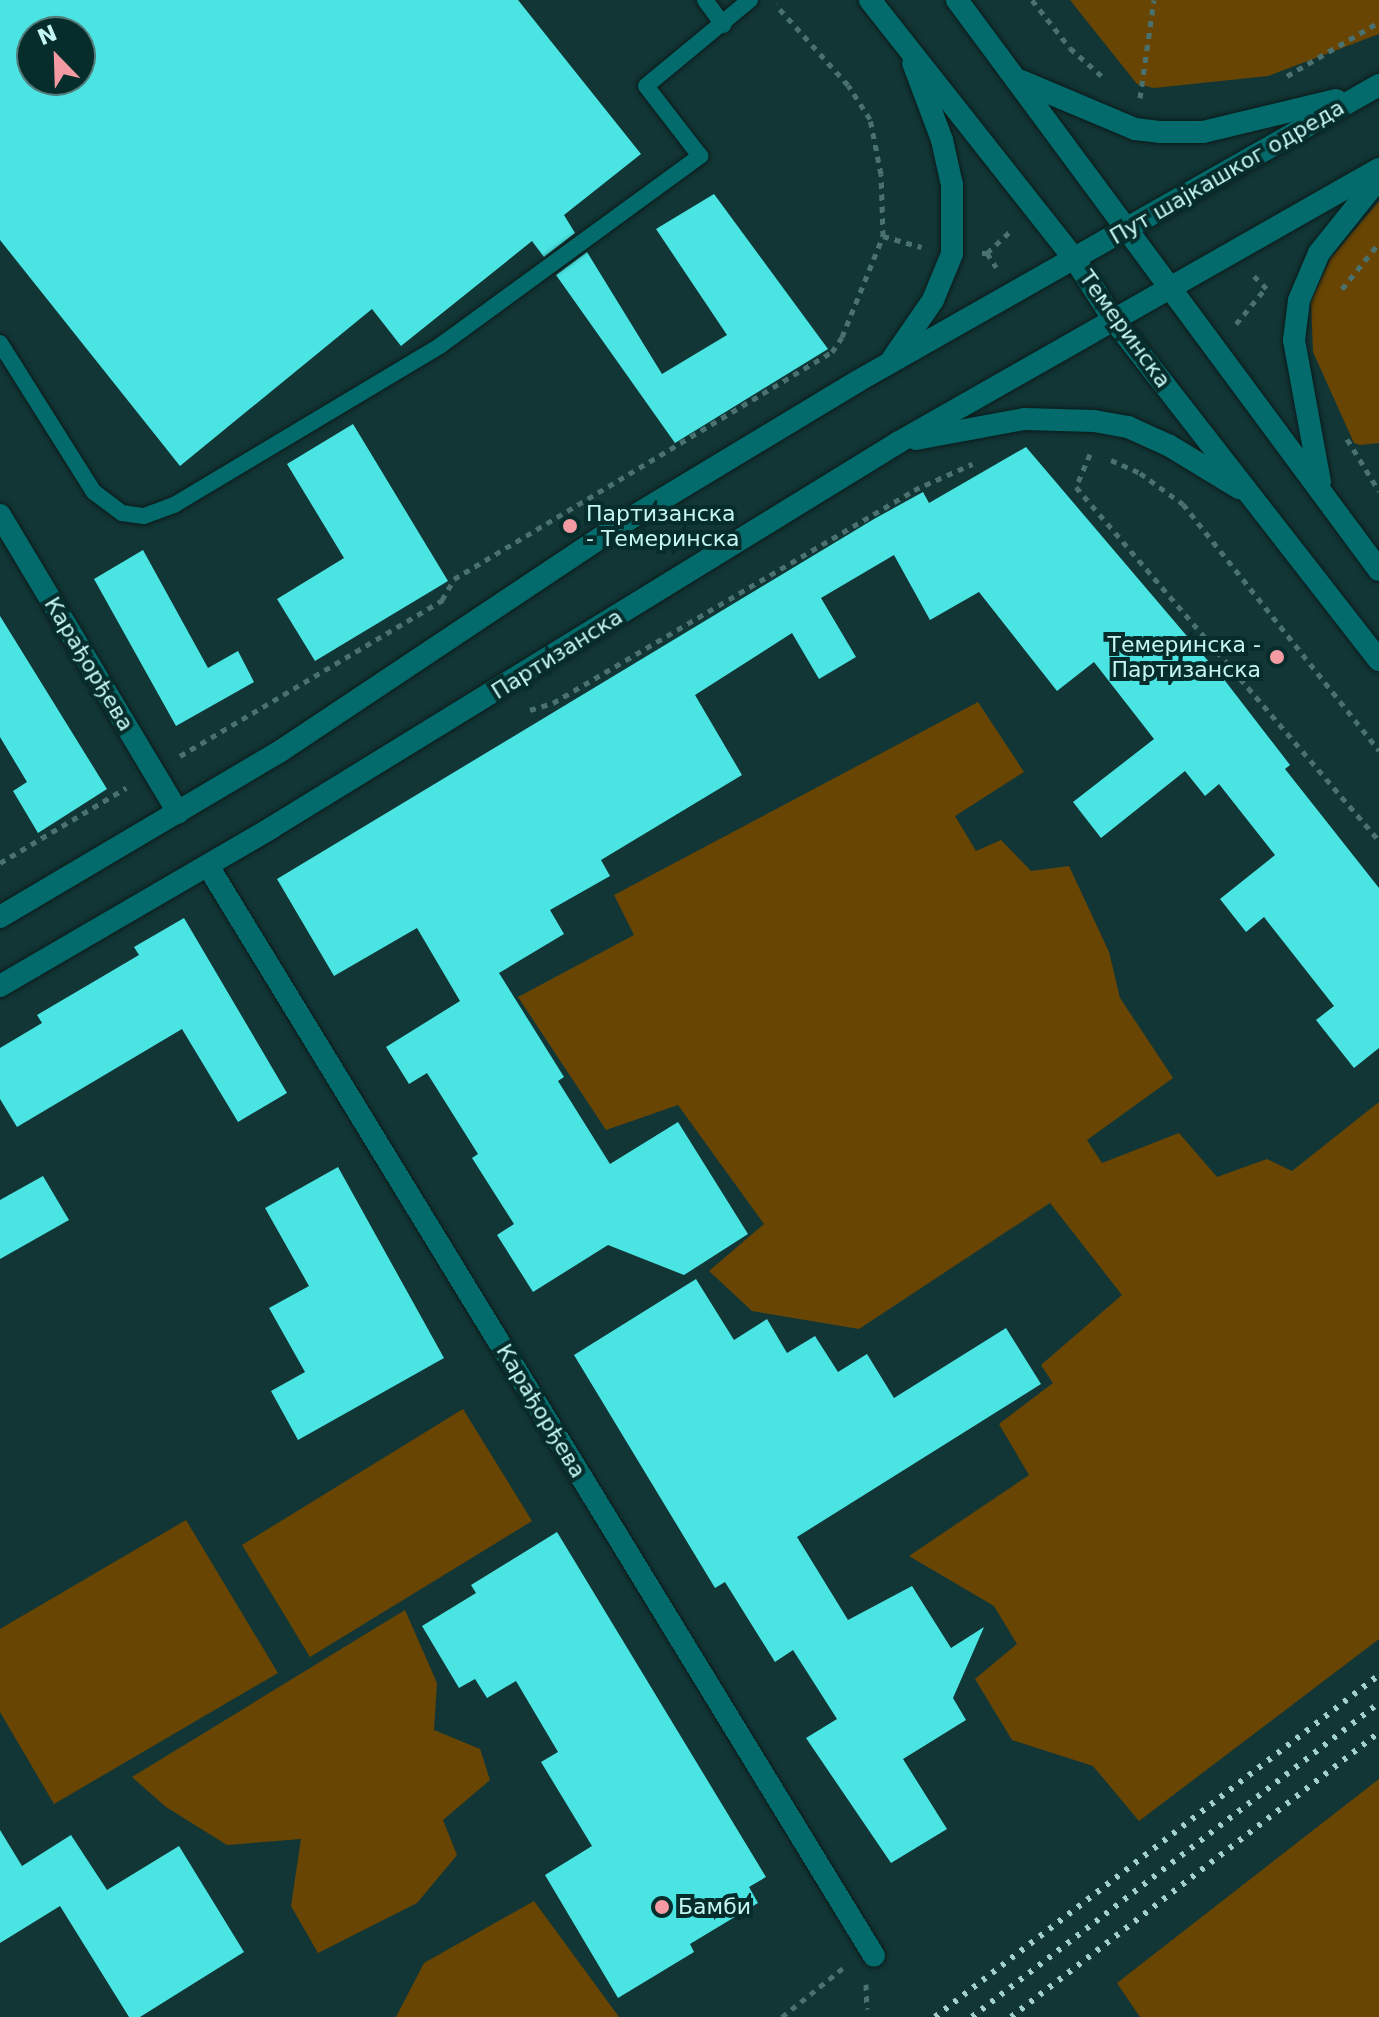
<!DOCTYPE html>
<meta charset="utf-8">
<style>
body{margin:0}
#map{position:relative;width:1379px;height:2017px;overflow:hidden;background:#123635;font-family:"DejaVu Sans",sans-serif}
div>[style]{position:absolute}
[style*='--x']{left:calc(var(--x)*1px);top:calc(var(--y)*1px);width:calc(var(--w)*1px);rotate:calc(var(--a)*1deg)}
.green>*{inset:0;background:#694504}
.building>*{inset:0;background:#4ae4e3}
.path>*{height:5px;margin-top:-2.5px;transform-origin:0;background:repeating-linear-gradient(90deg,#497170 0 6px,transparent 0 12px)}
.roads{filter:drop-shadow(0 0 2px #0c1a1a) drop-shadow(0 0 2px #0c1a1a)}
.service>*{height:16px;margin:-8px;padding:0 8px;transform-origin:8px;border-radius:8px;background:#036b6b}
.minor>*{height:22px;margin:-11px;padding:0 11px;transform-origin:11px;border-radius:11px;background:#036b6b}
.secondary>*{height:22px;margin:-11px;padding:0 11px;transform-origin:11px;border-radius:11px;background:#036b6b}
.rail>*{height:6px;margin-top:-3px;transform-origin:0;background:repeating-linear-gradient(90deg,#a1d0ce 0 4px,transparent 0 12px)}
.dots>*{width:22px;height:22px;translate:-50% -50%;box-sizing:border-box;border:4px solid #062c2b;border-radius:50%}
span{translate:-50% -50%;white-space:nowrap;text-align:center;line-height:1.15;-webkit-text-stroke:8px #062c2b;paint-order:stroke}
.street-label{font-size:22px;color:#c4f6f4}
.poi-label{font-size:22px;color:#c4f6f4}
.left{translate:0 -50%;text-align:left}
.right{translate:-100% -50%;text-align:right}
.north{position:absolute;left:16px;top:16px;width:80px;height:80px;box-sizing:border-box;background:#062c2b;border:2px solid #527d7b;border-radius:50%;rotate:337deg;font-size:22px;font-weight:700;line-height:32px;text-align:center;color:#c4f6f4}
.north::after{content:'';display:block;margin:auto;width:28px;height:36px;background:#f49aa2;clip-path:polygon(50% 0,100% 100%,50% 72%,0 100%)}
</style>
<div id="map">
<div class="green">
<i style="clip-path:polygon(1070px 0,1379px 0,1379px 34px,1268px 76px,1154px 88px,1137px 84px)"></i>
<i style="clip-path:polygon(1379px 201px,1379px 443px,1360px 445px,1354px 443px,1313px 352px,1311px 301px,1331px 258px)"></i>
<i style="clip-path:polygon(978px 702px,1024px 772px,955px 816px,976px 851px,1001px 840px,1031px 871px,1069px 866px,1109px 952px,1120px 998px,1173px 1078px,1087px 1140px,1102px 1163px,1179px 1133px,1217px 1177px,1267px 1159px,1292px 1171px,1379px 1102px,1379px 1639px,1139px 1821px,1093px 1766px,1012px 1740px,975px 1679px,1017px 1644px,994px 1606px,909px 1556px,1029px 1475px,999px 1424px,1053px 1383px,1041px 1365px,1122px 1295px,1050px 1203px,859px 1329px,752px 1311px,709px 1271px,764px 1224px,678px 1105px,606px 1130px,518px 997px,634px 935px,614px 895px)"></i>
<i style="clip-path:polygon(463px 1409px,532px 1521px,310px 1657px,242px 1545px)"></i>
<i style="clip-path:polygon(186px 1520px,278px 1673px,54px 1804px,0 1712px,0 1629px)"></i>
<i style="clip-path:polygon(405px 1610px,437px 1683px,434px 1730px,480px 1749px,490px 1780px,443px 1820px,457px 1855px,417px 1903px,318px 1953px,291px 1906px,301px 1839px,227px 1845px,166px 1807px,132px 1777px)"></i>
<i style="clip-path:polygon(1379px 1779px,1379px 2017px,1140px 2017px,1117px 1983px)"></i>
<i style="clip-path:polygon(534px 1901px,619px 2017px,396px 2017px,424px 1963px)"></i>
</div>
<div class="building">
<i style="clip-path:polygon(evenodd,0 0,518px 0,641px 154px,564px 215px,575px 233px,544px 257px,532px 241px,401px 346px,372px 309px,180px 466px,0 240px,0 0,32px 32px,80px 32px,80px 80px,32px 80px,32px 32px)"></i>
<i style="clip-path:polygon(714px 194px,828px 349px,675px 443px,556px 275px,587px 252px,662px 374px,727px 335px,656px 229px)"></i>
<i style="clip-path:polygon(353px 424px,448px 581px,315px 661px,277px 599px,344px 558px,287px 464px)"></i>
<i style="clip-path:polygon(1026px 447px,1226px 682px,1290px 765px,1285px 769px,1379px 888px,1379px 1048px,1354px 1068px,1316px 1020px,1334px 1006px,1264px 917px,1246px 932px,1220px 899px,1275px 855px,1219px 784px,1205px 796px,1185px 771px,1101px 838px,1073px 802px,1154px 739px,1094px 662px,1057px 691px,979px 592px,930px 620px,894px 555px,821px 598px,856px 657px,819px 679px,792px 633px,695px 695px,742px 775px,601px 860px,610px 876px,550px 910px,564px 934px,499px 973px,564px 1077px,558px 1081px,610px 1164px,678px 1122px,748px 1234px,684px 1275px,608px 1245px,533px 1292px,497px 1235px,514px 1224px,472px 1158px,478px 1154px,427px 1073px,409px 1084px,386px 1047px,460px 1001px,417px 928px,334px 976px,277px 879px,874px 519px,923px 492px,929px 503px)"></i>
<i style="clip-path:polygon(143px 550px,208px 668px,238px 651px,254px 682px,176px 726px,94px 579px)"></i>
<i style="clip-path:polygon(0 616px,107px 789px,38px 833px,13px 791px,27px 782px,0 737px)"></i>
<i style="clip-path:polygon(184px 918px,287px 1093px,238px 1122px,182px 1029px,17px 1127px,0 1099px,0 1048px,42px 1023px,37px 1015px,139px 955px,134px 947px)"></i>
<i style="clip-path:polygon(338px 1167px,444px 1358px,298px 1440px,271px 1391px,305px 1372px,269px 1308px,309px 1286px,265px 1208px)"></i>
<i style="clip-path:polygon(43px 1176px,69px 1220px,0 1259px,0 1200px)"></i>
<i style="clip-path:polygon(696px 1279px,734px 1340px,767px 1319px,787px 1353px,815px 1336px,838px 1372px,867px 1354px,894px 1398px,1006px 1328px,1041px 1384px,797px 1537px,848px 1620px,912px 1586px,951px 1648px,984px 1627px,953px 1698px,966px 1720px,903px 1759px,947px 1829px,891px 1863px,806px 1738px,837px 1719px,793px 1650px,775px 1662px,725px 1582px,715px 1588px,574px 1355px)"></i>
<i style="clip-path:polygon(557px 1532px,766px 1877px,749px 1887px,758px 1903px,690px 1944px,694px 1952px,618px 1998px,545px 1875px,592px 1846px,541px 1762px,558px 1752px,516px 1681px,487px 1698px,475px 1679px,459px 1688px,422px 1626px,476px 1593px,471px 1585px)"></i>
<i style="clip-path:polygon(0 1830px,22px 1866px,71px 1835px,107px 1890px,179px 1846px,244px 1952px,140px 2017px,129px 2017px,60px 1906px,0 1943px)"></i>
</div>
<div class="path">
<i style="--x:1032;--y:0;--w:61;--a:51.6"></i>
<i style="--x:1070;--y:48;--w:44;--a:41.3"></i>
<i style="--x:1287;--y:76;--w:107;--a:-30.4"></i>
<i style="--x:1140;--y:98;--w:99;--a:-81.9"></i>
<i style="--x:883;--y:236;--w:40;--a:16"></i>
<i style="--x:982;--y:253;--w:5;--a:0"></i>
<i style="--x:987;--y:253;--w:17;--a:57"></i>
<i style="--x:987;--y:253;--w:35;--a:-43"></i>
<i style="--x:1254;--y:276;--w:21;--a:45"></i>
<i style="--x:1342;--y:289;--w:59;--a:-51.2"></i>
<i style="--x:1236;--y:324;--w:44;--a:-50.5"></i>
<i style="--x:1347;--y:439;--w:61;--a:58.4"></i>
<i style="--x:1090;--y:454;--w:36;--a:113"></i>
<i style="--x:1076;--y:487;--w:466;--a:49.4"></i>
<i style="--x:1111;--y:460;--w:32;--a:24"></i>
<i style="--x:1140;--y:473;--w:53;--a:35.8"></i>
<i style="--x:1183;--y:504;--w:315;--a:51.5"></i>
<i style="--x:442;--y:600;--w:24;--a:-60"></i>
<i style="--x:454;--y:579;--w:441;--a:-31"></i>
<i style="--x:832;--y:352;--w:18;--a:-56"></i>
<i style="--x:842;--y:337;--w:109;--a:-67.9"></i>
<i style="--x:883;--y:236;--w:62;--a:-91.8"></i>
<i style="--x:881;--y:174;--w:56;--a:-101.3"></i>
<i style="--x:870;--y:119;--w:40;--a:-122.9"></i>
<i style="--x:848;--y:85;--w:108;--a:-132"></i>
<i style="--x:530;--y:710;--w:24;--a:-17"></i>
<i style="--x:553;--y:703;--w:419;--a:-30.5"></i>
<i style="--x:914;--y:490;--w:64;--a:-24.1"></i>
<i style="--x:180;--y:756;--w:306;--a:-30.7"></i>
<i style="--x:0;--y:863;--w:147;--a:-30.8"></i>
<i style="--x:866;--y:1984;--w:25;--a:88"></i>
<i style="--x:782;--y:2017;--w:78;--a:-38.8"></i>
</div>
<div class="roads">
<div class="service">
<i style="--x:705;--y:0;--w:31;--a:54"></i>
<i style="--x:0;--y:343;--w:176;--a:57.8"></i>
<i style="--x:94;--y:492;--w:35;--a:37"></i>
<i style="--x:122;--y:513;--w:22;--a:8"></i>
<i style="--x:144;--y:516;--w:32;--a:-20"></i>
<i style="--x:174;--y:505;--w:311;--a:-30.9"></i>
<i style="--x:441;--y:345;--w:321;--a:-36.1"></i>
<i style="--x:700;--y:156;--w:88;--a:-127.6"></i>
<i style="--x:646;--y:86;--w:135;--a:-39.6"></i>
</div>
<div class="minor">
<i style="--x:0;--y:515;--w:347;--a:59.1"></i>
<i style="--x:208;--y:866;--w:1277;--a:58.57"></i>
</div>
<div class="secondary">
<i style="--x:870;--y:0;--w:329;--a:51.7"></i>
<i style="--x:1074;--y:258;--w:74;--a:57.2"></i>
<i style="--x:1114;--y:320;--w:431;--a:52.1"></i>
<i style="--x:957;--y:0;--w:709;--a:53.49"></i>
<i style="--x:1021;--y:81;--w:124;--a:22.8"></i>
<i style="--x:1135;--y:129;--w:24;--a:7"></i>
<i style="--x:1159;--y:132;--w:44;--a:0"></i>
<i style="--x:1203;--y:132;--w:137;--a:-13.5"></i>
<i style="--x:893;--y:358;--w:70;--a:-55.4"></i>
<i style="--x:933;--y:300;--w:50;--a:-67.6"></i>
<i style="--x:952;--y:254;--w:69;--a:-90"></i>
<i style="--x:952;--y:185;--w:46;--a:-102.5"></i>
<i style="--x:942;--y:140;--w:82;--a:-110.6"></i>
<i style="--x:916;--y:439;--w:110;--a:-10.5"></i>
<i style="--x:1024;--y:419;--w:70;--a:1.6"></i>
<i style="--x:1094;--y:421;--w:35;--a:10"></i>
<i style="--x:1128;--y:427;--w:46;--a:24.3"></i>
<i style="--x:1170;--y:446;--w:81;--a:31.3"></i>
<i style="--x:1320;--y:482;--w:144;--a:-100.4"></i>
<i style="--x:1294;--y:340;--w:40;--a:-82.9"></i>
<i style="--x:1299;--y:300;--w:51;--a:-66.9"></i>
<i style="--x:1319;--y:253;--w:96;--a:-51.3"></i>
<i style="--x:0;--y:917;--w:324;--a:-30.6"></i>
<i style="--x:279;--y:752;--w:417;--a:-33.7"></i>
<i style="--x:626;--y:521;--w:271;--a:-31.1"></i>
<i style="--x:858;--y:381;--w:599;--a:-29.6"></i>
<i style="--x:0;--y:986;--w:314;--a:-30.2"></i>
<i style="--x:271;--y:828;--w:737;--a:-31.58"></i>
<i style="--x:899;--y:442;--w:552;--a:-29.63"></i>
</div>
</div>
<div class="rail">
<i style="--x:935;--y:2017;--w:560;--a:-37.61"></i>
<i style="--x:972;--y:2017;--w:514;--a:-37.65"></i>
<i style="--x:1011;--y:2017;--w:465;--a:-37.7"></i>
</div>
<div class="dots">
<i style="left:570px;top:526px;background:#f49aa2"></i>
<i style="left:1277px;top:657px;background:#f49aa2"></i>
<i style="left:662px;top:1907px;background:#f49aa2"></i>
</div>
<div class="street-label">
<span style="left:1227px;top:172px;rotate:-30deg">Пут шајкашког одреда</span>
<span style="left:1125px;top:329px;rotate:54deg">Темеринска</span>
<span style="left:557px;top:654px;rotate:-32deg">Партизанска</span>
<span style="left:89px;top:664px;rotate:59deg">Карађорђева</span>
<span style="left:541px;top:1411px;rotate:59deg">Карађорђева</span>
</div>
<div class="poi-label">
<span class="left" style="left:586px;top:526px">Партизанска<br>- Темеринска</span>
<span class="right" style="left:1261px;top:657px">Темеринска -<br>Партизанска</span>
<span class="left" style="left:678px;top:1907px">Бамби</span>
</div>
<div class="north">N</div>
</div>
